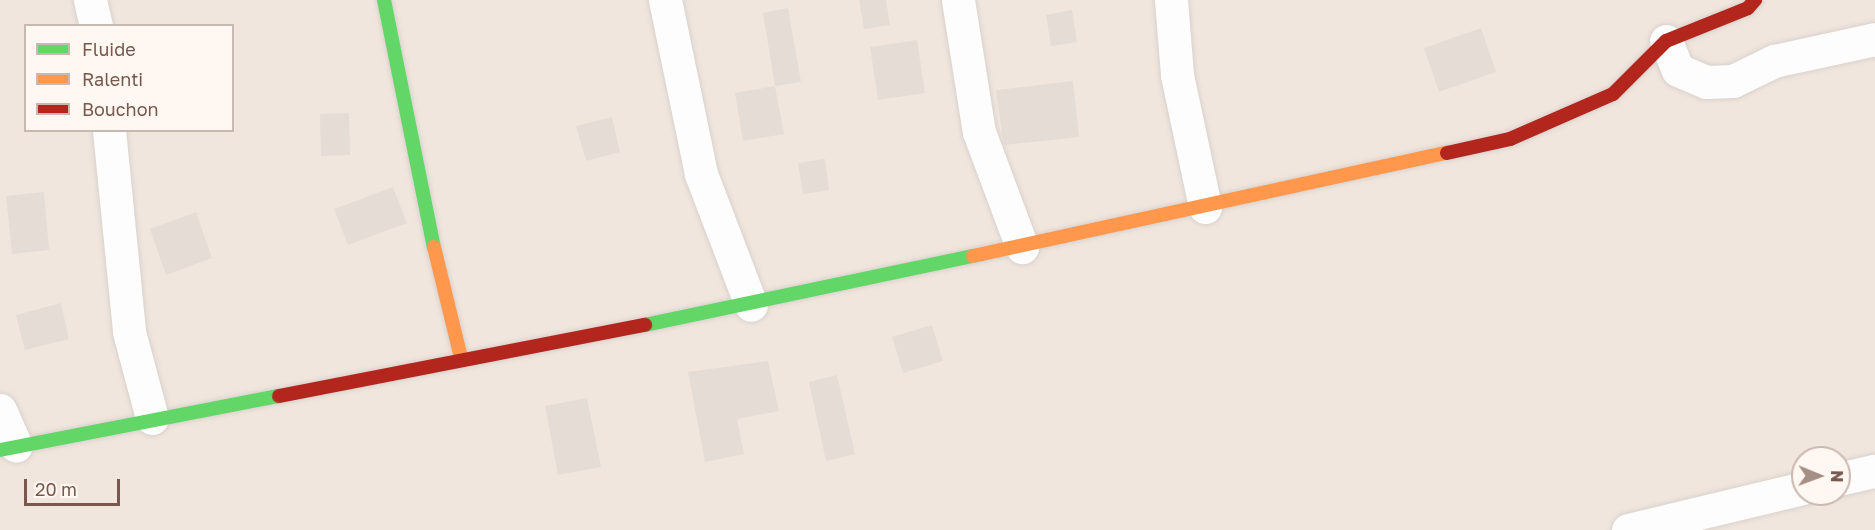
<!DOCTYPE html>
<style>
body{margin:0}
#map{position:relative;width:1875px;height:530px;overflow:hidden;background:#f9f4ef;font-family:"Golos Text",sans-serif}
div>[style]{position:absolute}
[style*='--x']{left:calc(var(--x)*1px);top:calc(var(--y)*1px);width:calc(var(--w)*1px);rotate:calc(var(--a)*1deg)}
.residential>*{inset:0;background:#f1e6dd}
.building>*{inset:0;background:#e6dcd6}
.roads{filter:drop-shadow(0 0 2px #d8d1cd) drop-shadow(0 0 2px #d8d1cd)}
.street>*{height:33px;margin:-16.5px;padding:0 16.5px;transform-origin:16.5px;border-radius:16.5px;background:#fefdfd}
.fast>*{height:14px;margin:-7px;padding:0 7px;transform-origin:7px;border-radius:7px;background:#63d668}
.slow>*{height:14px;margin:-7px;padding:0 7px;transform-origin:7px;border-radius:7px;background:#ff974d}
.jam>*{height:14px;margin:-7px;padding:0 7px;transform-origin:7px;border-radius:7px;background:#b3261e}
span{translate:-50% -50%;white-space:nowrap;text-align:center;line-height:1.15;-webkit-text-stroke:4.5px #fff8f2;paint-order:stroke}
.legend{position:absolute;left:24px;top:24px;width:210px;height:108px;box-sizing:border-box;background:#fff8f2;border:2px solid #c9b8b0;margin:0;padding:8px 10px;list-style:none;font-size:18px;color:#78574d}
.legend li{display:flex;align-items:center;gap:12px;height:30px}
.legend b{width:30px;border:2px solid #c9b8b0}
.north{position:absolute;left:1791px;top:446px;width:60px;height:60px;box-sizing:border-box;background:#fff8f2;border:2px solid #c9b8b0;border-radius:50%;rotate:91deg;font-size:16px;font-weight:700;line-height:24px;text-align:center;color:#78574d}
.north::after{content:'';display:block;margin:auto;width:21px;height:27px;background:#a58e86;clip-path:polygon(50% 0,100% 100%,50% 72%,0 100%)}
.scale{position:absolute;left:24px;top:479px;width:96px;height:27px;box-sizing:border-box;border:3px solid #78574d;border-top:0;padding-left:8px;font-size:18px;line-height:21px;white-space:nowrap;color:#78574d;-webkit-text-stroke:4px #fff8f2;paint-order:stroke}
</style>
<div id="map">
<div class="residential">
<i style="clip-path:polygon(evenodd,0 0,1875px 0,1875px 530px,0 530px,0 0,26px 26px,232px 26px,232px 130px,26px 130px,26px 26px,0 0,1803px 458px,1839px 458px,1839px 494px,1803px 494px,1803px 458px)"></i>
</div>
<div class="building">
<i style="clip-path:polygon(859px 0,886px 0,890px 25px,864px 29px)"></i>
<i style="clip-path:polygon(788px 8px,801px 82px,775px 86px,763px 13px)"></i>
<i style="clip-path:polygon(1072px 10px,1077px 42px,1051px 46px,1046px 15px)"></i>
<i style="clip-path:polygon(1481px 28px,1496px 72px,1439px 92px,1424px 48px)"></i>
<i style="clip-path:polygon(917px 40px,925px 93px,878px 100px,870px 47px)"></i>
<i style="clip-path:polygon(1073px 81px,1079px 137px,1004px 145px,996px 90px)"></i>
<i style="clip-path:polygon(775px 86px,784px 134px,743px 141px,735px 93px)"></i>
<i style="clip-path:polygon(349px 113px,350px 155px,321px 156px,320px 114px)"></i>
<i style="clip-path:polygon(612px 117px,620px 152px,586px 161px,576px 126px)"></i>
<i style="clip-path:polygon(825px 159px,829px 190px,803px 194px,798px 163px)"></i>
<i style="clip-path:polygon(393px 187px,407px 223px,348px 245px,334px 209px)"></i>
<i style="clip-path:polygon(44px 192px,49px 250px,12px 254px,6px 196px)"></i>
<i style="clip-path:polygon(196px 212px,212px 258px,166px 275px,150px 229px)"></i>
<i style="clip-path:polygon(61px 303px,69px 339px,25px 350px,16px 315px)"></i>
<i style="clip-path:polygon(932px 325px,943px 361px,903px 373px,892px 337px)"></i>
<i style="clip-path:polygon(768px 361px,779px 411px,737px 419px,744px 454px,705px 462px,688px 372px)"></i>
<i style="clip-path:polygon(837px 375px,855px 454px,826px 461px,809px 382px)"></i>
<i style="clip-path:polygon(587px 398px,601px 467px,558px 475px,545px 406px)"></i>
</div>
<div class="roads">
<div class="street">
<i style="--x:90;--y:0;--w:27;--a:77"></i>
<i style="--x:665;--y:0;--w:178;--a:78.3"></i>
<i style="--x:701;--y:174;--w:140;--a:69.1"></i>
<i style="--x:958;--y:0;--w:134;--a:81"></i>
<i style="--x:979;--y:132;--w:123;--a:69.5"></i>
<i style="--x:1171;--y:0;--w:75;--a:85.4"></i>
<i style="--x:1177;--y:75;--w:135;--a:78"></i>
<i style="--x:1666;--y:41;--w:31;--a:68"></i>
<i style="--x:1678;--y:70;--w:30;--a:23"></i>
<i style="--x:1706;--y:82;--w:27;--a:-2"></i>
<i style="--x:1733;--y:81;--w:46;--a:-26"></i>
<i style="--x:1774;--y:61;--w:103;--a:-12.3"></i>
<i style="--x:109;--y:130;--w:203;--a:84.3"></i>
<i style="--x:129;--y:332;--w:89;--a:75"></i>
<i style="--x:0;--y:410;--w:39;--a:66"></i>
<i style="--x:1839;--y:479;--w:37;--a:-13"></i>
<i style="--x:1628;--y:530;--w:180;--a:-13.5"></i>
</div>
<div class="fast">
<i style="--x:384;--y:0;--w:252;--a:78.6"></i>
<i style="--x:645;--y:325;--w:335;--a:-11.9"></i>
<i style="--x:0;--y:450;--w:284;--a:-11"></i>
</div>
<div class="slow">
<i style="--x:434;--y:247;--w:114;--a:76.3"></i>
<i style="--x:973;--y:256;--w:485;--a:-12.3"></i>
</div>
<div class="jam">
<i style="--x:1447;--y:153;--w:65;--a:-12.5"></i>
<i style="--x:1510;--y:139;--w:112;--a:-23.6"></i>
<i style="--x:1613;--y:94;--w:75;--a:-45"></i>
<i style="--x:1666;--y:41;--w:88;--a:-21.9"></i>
<i style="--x:1748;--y:8;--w:11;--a:-49"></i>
<i style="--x:279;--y:396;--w:373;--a:-11"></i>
</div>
</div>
<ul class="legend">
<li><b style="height:8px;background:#63d668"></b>Fluide</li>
<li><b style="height:8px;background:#ff974d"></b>Ralenti</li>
<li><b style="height:8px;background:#b3261e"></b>Bouchon</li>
</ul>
<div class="north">N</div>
<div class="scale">20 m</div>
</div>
